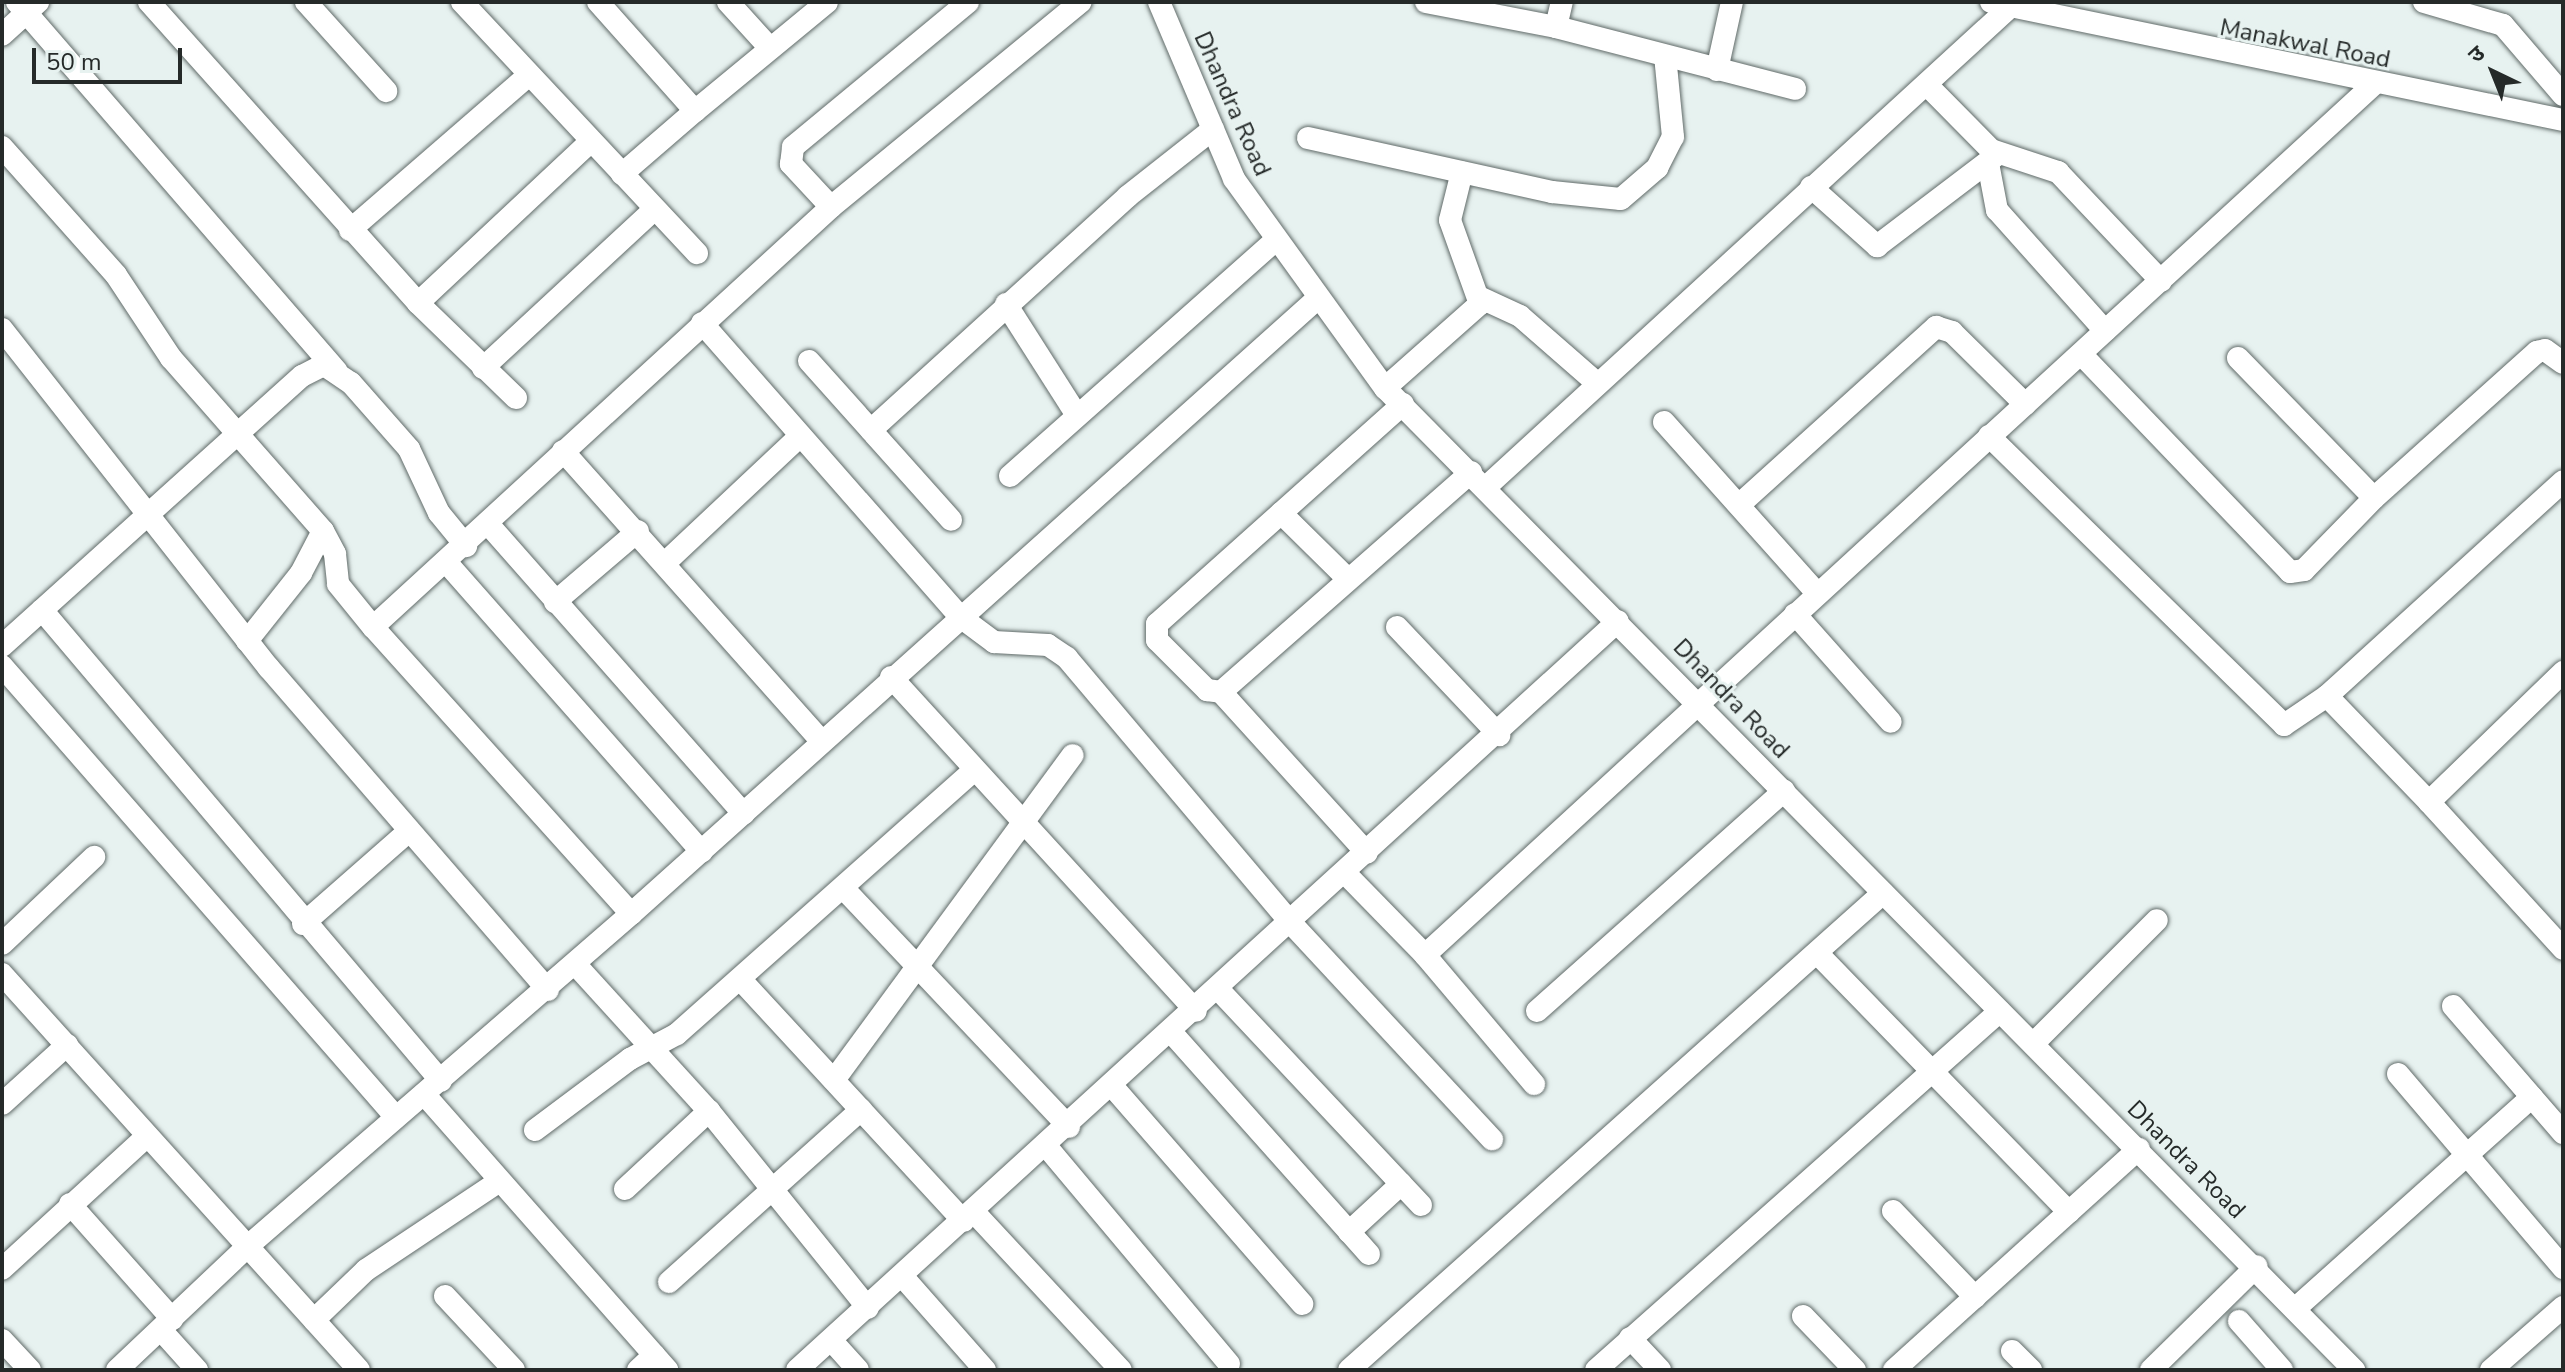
<!DOCTYPE html>
<meta charset="utf-8">
<style>
body{margin:0}
#map{position:relative;width:2565px;height:1372px;overflow:hidden;background:#e7f2f0;font-family:"Nunito Sans","Noto Sans Devanagari",sans-serif}
div>[style]{position:absolute}
[style*='--x']{left:calc(var(--x)*1px);top:calc(var(--y)*1px);width:calc(var(--w)*1px);rotate:calc(var(--a)*1deg)}
.roads{filter:drop-shadow(0 0 2px #606a68) drop-shadow(0 0 2px #606a68)}
.minor>*{height:22px;margin:-11px;padding:0 11px;transform-origin:11px;border-radius:11px;background:#fff}
span{translate:-50% -50%;white-space:nowrap;text-align:center;line-height:1.15;-webkit-text-stroke:6px #e7f2f0;paint-order:stroke}
.street-label{font-size:24px;color:#252a29}
.frame{position:absolute;inset:0;border:4px solid #252a29;pointer-events:none}
.north{position:absolute;left:2453px;top:32px;width:80px;height:80px;-webkit-text-stroke:6px #e7f2f0;paint-order:stroke;rotate:317deg;font-size:22px;font-weight:700;line-height:32px;text-align:center;color:#252a29}
.north::after{content:'';display:block;margin:auto;width:28px;height:36px;background:#252a29;clip-path:polygon(50% 0,100% 100%,50% 72%,0 100%)}
.scale{position:absolute;left:32px;top:48px;width:150px;height:36px;box-sizing:border-box;border:4px solid #252a29;border-top:0;padding-left:10px;font-size:24px;line-height:28px;white-space:nowrap;color:#252a29;-webkit-text-stroke:6px #e7f2f0;paint-order:stroke}
</style>
<div id="map">
<div class="roads">
<div class="minor">
<i style="--x:17;--y:2;--w:488;--a:49.1"></i>
<i style="--x:149;--y:2;--w:404;--a:48.2"></i>
<i style="--x:306;--y:2;--w:120;--a:48"></i>
<i style="--x:462;--y:2;--w:344;--a:46.9"></i>
<i style="--x:598;--y:2;--w:146;--a:48.3"></i>
<i style="--x:695;--y:111;--w:171;--a:-39.5"></i>
<i style="--x:728;--y:2;--w:61;--a:47.7"></i>
<i style="--x:1159;--y:2;--w:192;--a:67"></i>
<i style="--x:1234;--y:179;--w:258;--a:54.2"></i>
<i style="--x:1385;--y:388;--w:1380;--a:45.38"></i>
<i style="--x:1426;--y:2;--w:132;--a:10.9"></i>
<i style="--x:1556;--y:27;--w:247;--a:14.5"></i>
<i style="--x:1991;--y:2;--w:584;--a:11.66"></i>
<i style="--x:2424;--y:2;--w:82;--a:16.2"></i>
<i style="--x:2503;--y:25;--w:92;--a:49.4"></i>
<i style="--x:1556;--y:27;--w:26;--a:-77"></i>
<i style="--x:2;--y:35;--w:49;--a:-42.5"></i>
<i style="--x:1717;--y:70;--w:70;--a:-77.6"></i>
<i style="--x:1927;--y:85;--w:91;--a:45.4"></i>
<i style="--x:1991;--y:150;--w:71;--a:18.2"></i>
<i style="--x:2058;--y:172;--w:150;--a:46.6"></i>
<i style="--x:1308;--y:138;--w:250;--a:12.5"></i>
<i style="--x:1552;--y:192;--w:69;--a:5.8"></i>
<i style="--x:1621;--y:199;--w:48;--a:-40.7"></i>
<i style="--x:1657;--y:168;--w:35;--a:-63"></i>
<i style="--x:1673;--y:137;--w:81;--a:-95.6"></i>
<i style="--x:2;--y:147;--w:171;--a:48.3"></i>
<i style="--x:116;--y:275;--w:100;--a:56.5"></i>
<i style="--x:171;--y:358;--w:230;--a:48.7"></i>
<i style="--x:323;--y:531;--w:26;--a:62"></i>
<i style="--x:335;--y:554;--w:30;--a:84"></i>
<i style="--x:338;--y:584;--w:55;--a:50.9"></i>
<i style="--x:373;--y:627;--w:621;--a:-42.52"></i>
<i style="--x:831;--y:207;--w:323;--a:-39.4"></i>
<i style="--x:1988;--y:163;--w:48;--a:79.2"></i>
<i style="--x:1997;--y:210;--w:162;--a:48.2"></i>
<i style="--x:622;--y:174;--w:96;--a:-40.8"></i>
<i style="--x:1811;--y:187;--w:89;--a:41.8"></i>
<i style="--x:1877;--y:246;--w:152;--a:-37.2"></i>
<i style="--x:831;--y:207;--w:59;--a:-132.9"></i>
<i style="--x:791;--y:164;--w:17;--a:-83"></i>
<i style="--x:793;--y:147;--w:227;--a:-39.6"></i>
<i style="--x:350;--y:230;--w:237;--a:-40.9"></i>
<i style="--x:1481;--y:298;--w:43;--a:24.8"></i>
<i style="--x:1520;--y:316;--w:103;--a:41.1"></i>
<i style="--x:1006;--y:304;--w:130;--a:57.5"></i>
<i style="--x:702;--y:323;--w:390;--a:48.7"></i>
<i style="--x:959;--y:616;--w:44;--a:36.6"></i>
<i style="--x:994;--y:642;--w:54;--a:3.2"></i>
<i style="--x:1048;--y:645;--w:23;--a:34"></i>
<i style="--x:1067;--y:658;--w:348;--a:49.8"></i>
<i style="--x:1292;--y:924;--w:294;--a:47.1"></i>
<i style="--x:2;--y:329;--w:432;--a:51.8"></i>
<i style="--x:269;--y:668;--w:426;--a:49.1"></i>
<i style="--x:2081;--y:354;--w:302;--a:46.2"></i>
<i style="--x:2290;--y:572;--w:14;--a:-8"></i>
<i style="--x:2304;--y:570;--w:100;--a:-45.8"></i>
<i style="--x:2238;--y:358;--w:195;--a:45.8"></i>
<i style="--x:2374;--y:498;--w:219;--a:-41.9"></i>
<i style="--x:2537;--y:352;--w:8;--a:-14"></i>
<i style="--x:2545;--y:350;--w:22;--a:36"></i>
<i style="--x:809;--y:361;--w:213;--a:48.2"></i>
<i style="--x:483;--y:368;--w:234;--a:-42.8"></i>
<i style="--x:1385;--y:388;--w:127;--a:-41.5"></i>
<i style="--x:1480;--y:304;--w:89;--a:-109.7"></i>
<i style="--x:1450;--y:220;--w:49;--a:-76"></i>
<i style="--x:516;--y:398;--w:136;--a:-135.9"></i>
<i style="--x:418;--y:303;--w:237;--a:-43.1"></i>
<i style="--x:1403;--y:404;--w:330;--a:138.2"></i>
<i style="--x:1157;--y:624;--w:16;--a:90"></i>
<i style="--x:1157;--y:640;--w:71;--a:45"></i>
<i style="--x:1207;--y:690;--w:14;--a:8"></i>
<i style="--x:1221;--y:692;--w:333;--a:-41.3"></i>
<i style="--x:1664;--y:422;--w:228;--a:48.2"></i>
<i style="--x:871;--y:430;--w:348;--a:-42.3"></i>
<i style="--x:1128;--y:196;--w:108;--a:-38.2"></i>
<i style="--x:1989;--y:436;--w:413;--a:44.4"></i>
<i style="--x:2284;--y:725;--w:52;--a:-34"></i>
<i style="--x:2327;--y:696;--w:319;--a:-42.3"></i>
<i style="--x:563;--y:451;--w:388;--a:48.3"></i>
<i style="--x:1010;--y:476;--w:353;--a:-41.6"></i>
<i style="--x:1486;--y:487;--w:711;--a:-42.49"></i>
<i style="--x:1739;--y:505;--w:266;--a:-42.1"></i>
<i style="--x:1936;--y:327;--w:17;--a:17"></i>
<i style="--x:1952;--y:332;--w:103;--a:44.6"></i>
<i style="--x:1281;--y:513;--w:94;--a:44.6"></i>
<i style="--x:489;--y:525;--w:385;--a:48.6"></i>
<i style="--x:666;--y:562;--w:184;--a:-43.2"></i>
<i style="--x:447;--y:563;--w:385;--a:48.6"></i>
<i style="--x:555;--y:602;--w:109;--a:-40.5"></i>
<i style="--x:42;--y:610;--w:617;--a:49.73"></i>
<i style="--x:1795;--y:614;--w:144;--a:48.4"></i>
<i style="--x:373;--y:627;--w:386;--a:48"></i>
<i style="--x:631;--y:914;--w:923;--a:-41.88"></i>
<i style="--x:1397;--y:627;--w:149;--a:46.6"></i>
<i style="--x:247;--y:641;--w:87;--a:-51.5"></i>
<i style="--x:301;--y:573;--w:47;--a:-62.4"></i>
<i style="--x:2;--y:646;--w:404;--a:-42"></i>
<i style="--x:302;--y:376;--w:25;--a:-27"></i>
<i style="--x:324;--y:365;--w:32;--a:34"></i>
<i style="--x:351;--y:383;--w:88;--a:48.7"></i>
<i style="--x:409;--y:449;--w:71;--a:64.9"></i>
<i style="--x:439;--y:513;--w:43;--a:50.7"></i>
<i style="--x:2;--y:666;--w:597;--a:48.87"></i>
<i style="--x:891;--y:677;--w:452;--a:47.6"></i>
<i style="--x:1221;--y:692;--w:217;--a:47.8"></i>
<i style="--x:2327;--y:696;--w:147;--a:46.1"></i>
<i style="--x:2429;--y:802;--w:187;--a:-44.1"></i>
<i style="--x:2429;--y:802;--w:199;--a:47.6"></i>
<i style="--x:1345;--y:873;--w:115;--a:45.7"></i>
<i style="--x:1425;--y:955;--w:169;--a:49.8"></i>
<i style="--x:845;--y:890;--w:326;--a:46.6"></i>
<i style="--x:303;--y:924;--w:141;--a:-41.3"></i>
<i style="--x:2;--y:944;--w:127;--a:-43.4"></i>
<i style="--x:1818;--y:954;--w:360;--a:45.8"></i>
<i style="--x:1425;--y:955;--w:1287;--a:-42.54"></i>
<i style="--x:576;--y:965;--w:197;--a:47.7"></i>
<i style="--x:709;--y:1111;--w:253;--a:51.1"></i>
<i style="--x:2;--y:974;--w:533;--a:47.96"></i>
<i style="--x:741;--y:980;--w:328;--a:47.3"></i>
<i style="--x:1219;--y:990;--w:295;--a:46.8"></i>
<i style="--x:2453;--y:1006;--w:168;--a:49.1"></i>
<i style="--x:1537;--y:1011;--w:331;--a:-41.7"></i>
<i style="--x:1172;--y:1033;--w:296;--a:48.3"></i>
<i style="--x:2033;--y:1044;--w:175;--a:-45"></i>
<i style="--x:2398;--y:1074;--w:255;--a:49.6"></i>
<i style="--x:834;--y:1080;--w:403;--a:-53.7"></i>
<i style="--x:1113;--y:1087;--w:288;--a:48.9"></i>
<i style="--x:424;--y:1094;--w:368;--a:48.6"></i>
<i style="--x:2;--y:1104;--w:88;--a:-42.2"></i>
<i style="--x:535;--y:1130;--w:119;--a:-36.8"></i>
<i style="--x:630;--y:1059;--w:53;--a:-28"></i>
<i style="--x:677;--y:1034;--w:396;--a:-41.6"></i>
<i style="--x:1047;--y:1147;--w:283;--a:50"></i>
<i style="--x:625;--y:1189;--w:115;--a:-42.9"></i>
<i style="--x:70;--y:1204;--w:154;--a:48.4"></i>
<i style="--x:973;--y:1211;--w:217;--a:47.1"></i>
<i style="--x:1893;--y:1211;--w:119;--a:46.4"></i>
<i style="--x:1349;--y:1232;--w:71;--a:-42.7"></i>
<i style="--x:2;--y:1269;--w:197;--a:-42.5"></i>
<i style="--x:903;--y:1277;--w:124;--a:48.6"></i>
<i style="--x:669;--y:1282;--w:258;--a:-41.9"></i>
<i style="--x:445;--y:1296;--w:101;--a:47"></i>
<i style="--x:2297;--y:1307;--w:315;--a:-41.8"></i>
<i style="--x:1803;--y:1316;--w:75;--a:46.1"></i>
<i style="--x:314;--y:1320;--w:72;--a:-43.9"></i>
<i style="--x:366;--y:1270;--w:159;--a:-33.7"></i>
<i style="--x:2239;--y:1321;--w:65;--a:48.7"></i>
<i style="--x:161;--y:1330;--w:54;--a:48"></i>
<i style="--x:1630;--y:1338;--w:44;--a:46.8"></i>
<i style="--x:2;--y:1340;--w:41;--a:47"></i>
<i style="--x:831;--y:1340;--w:40;--a:48"></i>
<i style="--x:2012;--y:1351;--w:27;--a:45"></i>
<i style="--x:117;--y:1370;--w:180;--a:-43.4"></i>
<i style="--x:248;--y:1246;--w:507;--a:-40.92"></i>
<i style="--x:638;--y:1370;--w:22;--a:-43"></i>
<i style="--x:797;--y:1370;--w:1111;--a:-42.37"></i>
<i style="--x:1349;--y:1370;--w:716;--a:-41.77"></i>
<i style="--x:1596;--y:1370;--w:540;--a:-41.62"></i>
<i style="--x:1894;--y:1370;--w:330;--a:-42.1"></i>
<i style="--x:2151;--y:1370;--w:148;--a:-44.5"></i>
<i style="--x:2491;--y:1370;--w:96;--a:-41.2"></i>
</div>
</div>
<div class="street-label">
<span style="left:2305px;top:44px;rotate:11deg">Manakwal Road</span>
<span style="left:1232px;top:104px;rotate:66deg">Dhandra Road</span>
<span style="left:1731px;top:699px;rotate:46deg">Dhandra Road</span>
<span style="left:2186px;top:1160px;rotate:45deg">Dhandra Road</span>
</div>
<div class="frame"></div>
<div class="north">उ</div>
<div class="scale">50 m</div>
</div>
